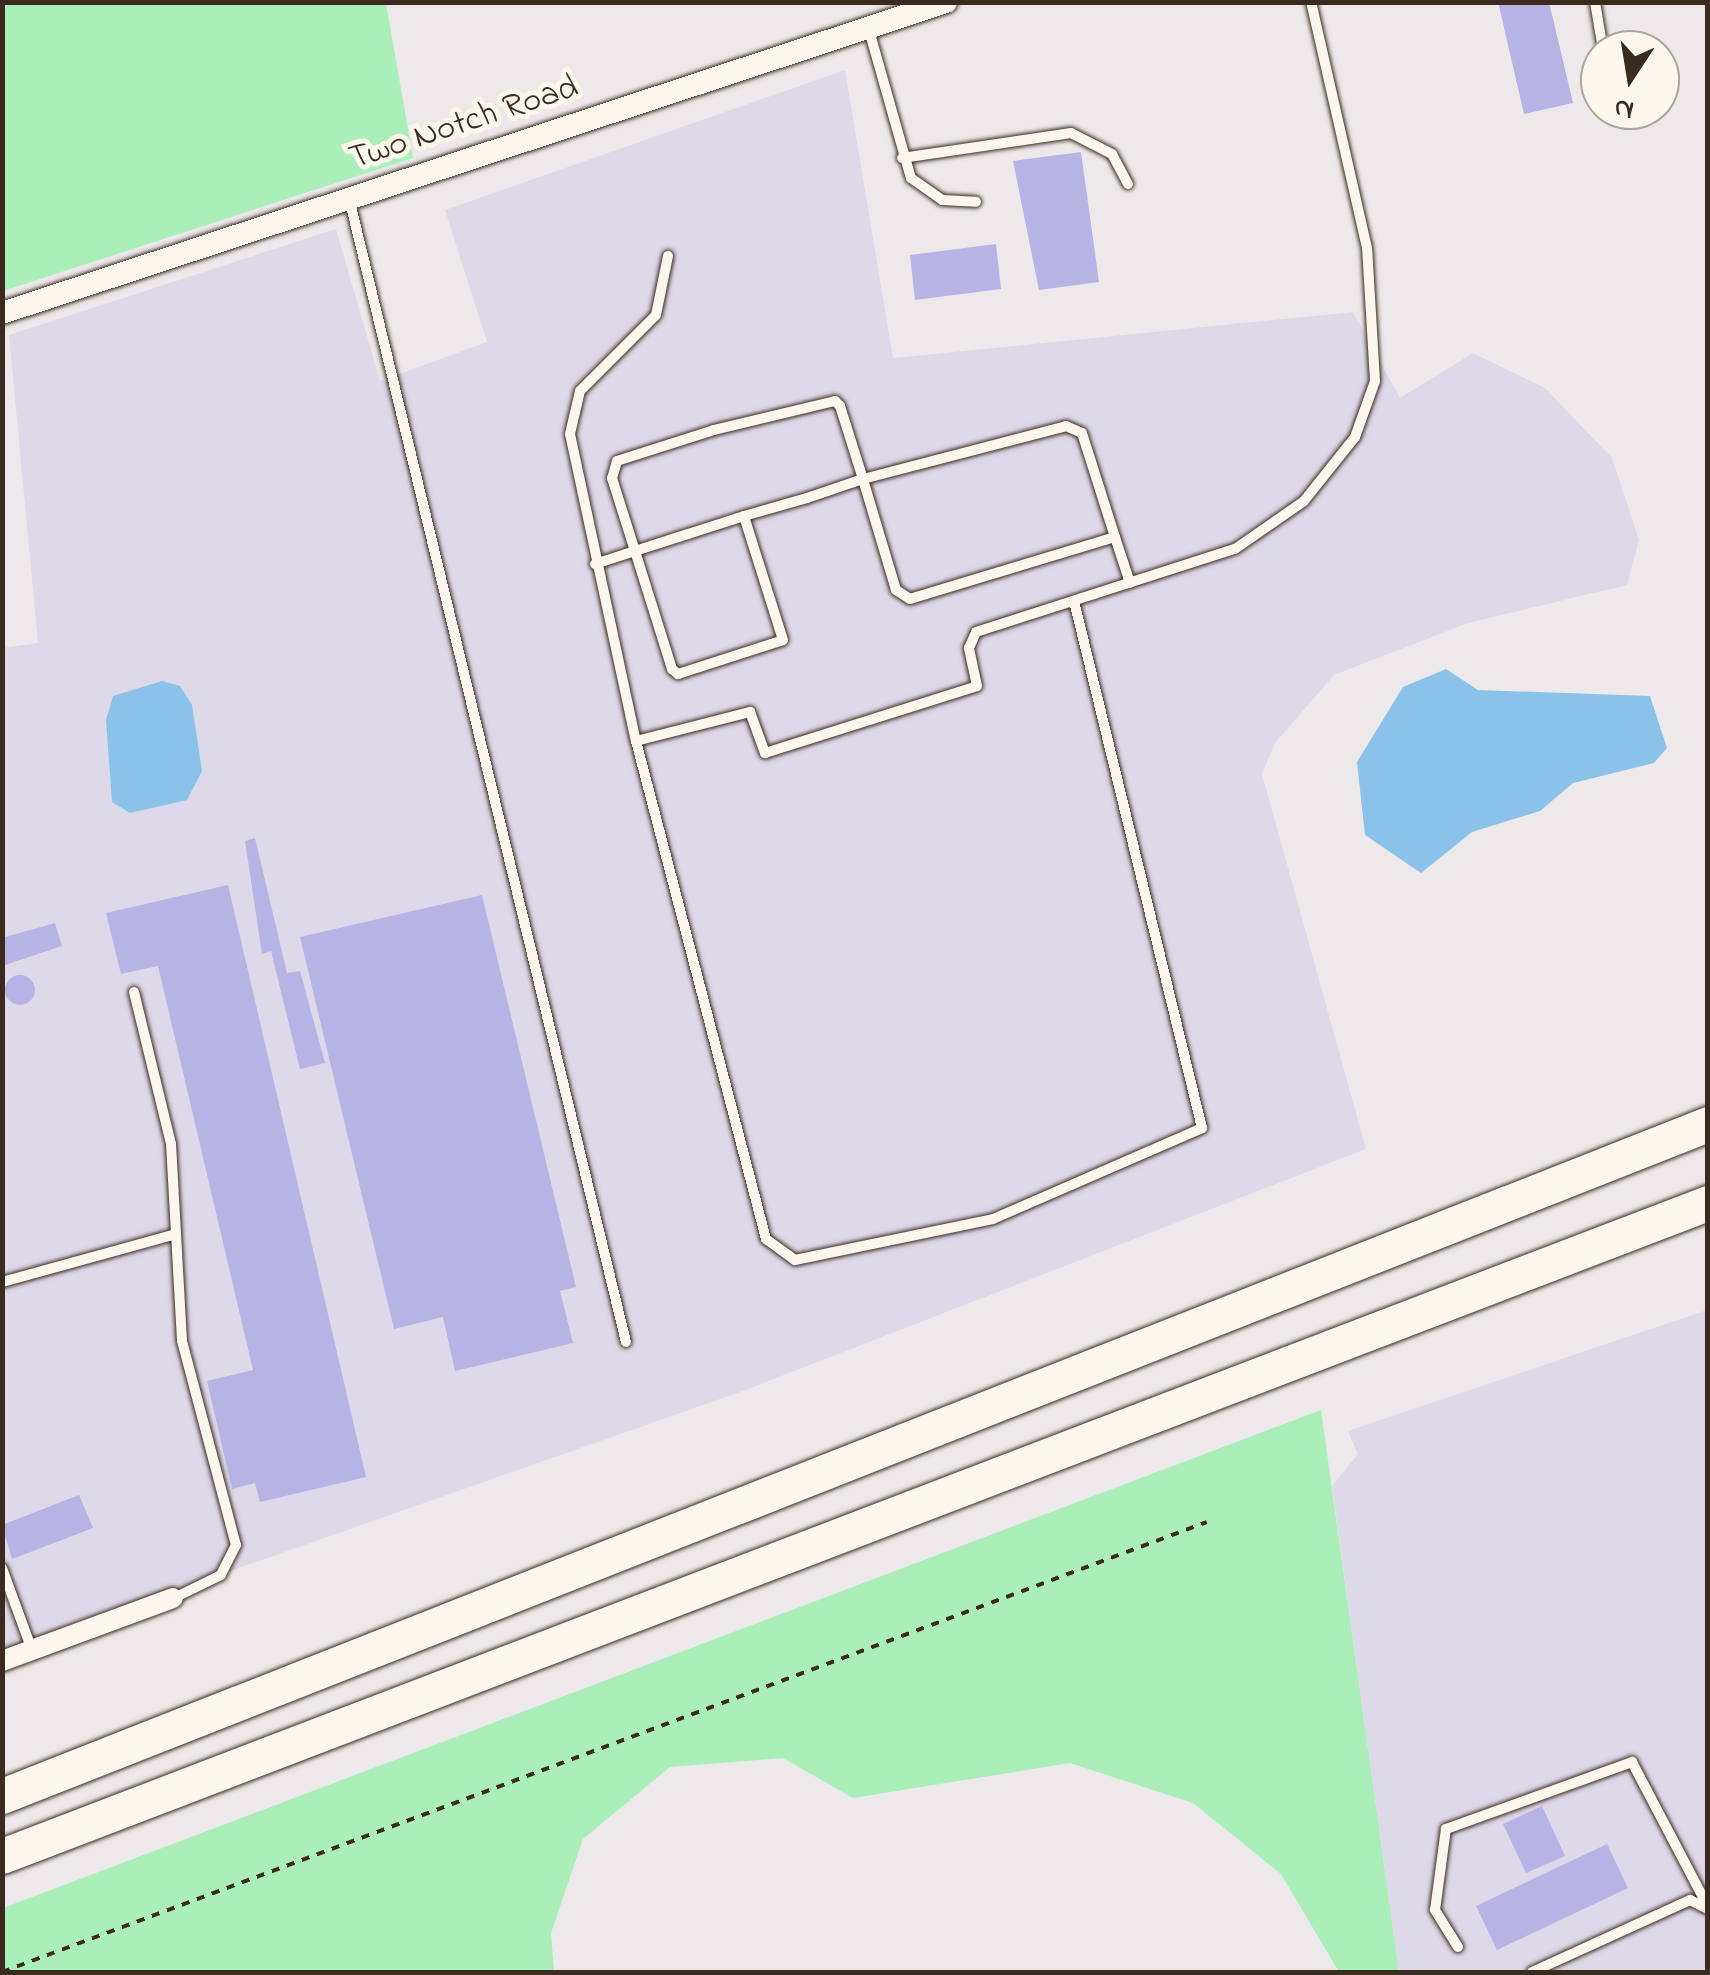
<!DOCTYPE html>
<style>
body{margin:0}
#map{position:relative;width:1710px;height:1975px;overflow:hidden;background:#ede9eb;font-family:"Indie Flower",sans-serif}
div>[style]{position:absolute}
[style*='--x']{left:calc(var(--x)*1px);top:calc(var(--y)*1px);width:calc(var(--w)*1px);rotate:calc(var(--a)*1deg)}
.built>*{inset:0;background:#ddd9e9}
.green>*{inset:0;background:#aaeeb9}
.water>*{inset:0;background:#8ac2e9}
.building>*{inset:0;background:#b7b3e5}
.round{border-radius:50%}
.path>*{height:4px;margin-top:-2px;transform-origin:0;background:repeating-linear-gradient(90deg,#3b2a1e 0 8px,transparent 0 16px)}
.roads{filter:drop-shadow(0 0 2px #3b2a1e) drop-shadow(0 0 2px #3b2a1e)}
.service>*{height:10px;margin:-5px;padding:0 5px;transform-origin:5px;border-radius:5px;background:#fbf7ec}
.minor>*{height:20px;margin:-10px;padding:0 10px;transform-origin:10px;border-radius:10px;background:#fbf7ec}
.tertiary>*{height:22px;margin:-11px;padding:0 11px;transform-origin:11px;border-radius:11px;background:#fbf7ec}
.motorway>*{height:35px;margin:-17.5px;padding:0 17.5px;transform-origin:17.5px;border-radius:17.5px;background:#fbf7ec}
span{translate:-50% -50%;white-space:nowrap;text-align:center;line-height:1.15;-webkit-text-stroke:10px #fbf7ec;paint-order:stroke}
.street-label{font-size:35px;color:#3b2a1e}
.frame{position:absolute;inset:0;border:5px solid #3b2a1e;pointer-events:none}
.north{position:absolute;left:1580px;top:30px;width:100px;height:100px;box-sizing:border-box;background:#fbf7ec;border:2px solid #aea59a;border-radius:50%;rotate:192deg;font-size:28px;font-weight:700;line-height:40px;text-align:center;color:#3b2a1e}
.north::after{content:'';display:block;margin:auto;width:35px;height:45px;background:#3b2a1e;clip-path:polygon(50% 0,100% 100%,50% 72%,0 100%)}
</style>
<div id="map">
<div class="built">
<i style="clip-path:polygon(845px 70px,893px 358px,1353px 312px,1400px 398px,1473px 353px,1545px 388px,1612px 458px,1639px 540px,1627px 585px,1468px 623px,1334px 675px,1275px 743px,1262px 774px,1366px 1149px,743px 1391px,3px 1651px,2px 648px,38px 643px,9px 335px,336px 229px,380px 381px,487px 342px,445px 210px)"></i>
<i style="clip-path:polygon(1707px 1310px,1707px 1972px,1399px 1972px,1332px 1486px,1358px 1454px,1348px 1431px)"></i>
</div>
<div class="green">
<i style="clip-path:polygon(2px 3px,386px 3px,413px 158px,3px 291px)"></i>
<i style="clip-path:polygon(1321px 1410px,1399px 1972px,1339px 1972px,1281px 1874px,1193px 1803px,1070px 1763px,853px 1798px,783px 1758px,670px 1767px,583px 1839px,551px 1933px,554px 1972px,3px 1972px,3px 1908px)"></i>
</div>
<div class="water">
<i style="clip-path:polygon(1446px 669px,1478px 690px,1650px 696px,1667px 748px,1654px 763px,1573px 783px,1540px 811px,1472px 832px,1421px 873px,1365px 835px,1357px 762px,1403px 687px)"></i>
<i style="clip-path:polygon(162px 681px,180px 686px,192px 705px,202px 771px,187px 800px,130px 813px,112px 802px,106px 720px,113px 696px)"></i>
</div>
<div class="building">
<i style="clip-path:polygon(1498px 2px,1549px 2px,1573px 103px,1524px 114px)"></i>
<i style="clip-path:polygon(1081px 152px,1099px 282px,1039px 290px,1013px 161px)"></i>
<i style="clip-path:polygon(996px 244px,1001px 289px,915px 300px,910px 255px)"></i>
<i style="clip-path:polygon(255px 838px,287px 973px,300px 971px,325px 1063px,300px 1069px,271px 951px,262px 954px,245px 841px)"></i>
<i style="clip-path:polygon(228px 885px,366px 1477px,260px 1502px,255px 1483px,232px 1489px,207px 1381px,253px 1370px,158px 966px,121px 974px,106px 913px)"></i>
<i style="clip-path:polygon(482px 895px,576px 1287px,560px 1291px,573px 1343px,455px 1371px,443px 1317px,394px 1329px,300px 937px)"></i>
<i style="clip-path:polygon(55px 923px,62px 946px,2px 966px,2px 938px)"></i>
<i class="round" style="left:5px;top:975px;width:30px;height:30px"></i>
<i style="clip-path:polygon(79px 1495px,93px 1528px,12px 1559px,2px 1525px)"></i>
<i style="clip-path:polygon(1542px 1806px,1565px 1856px,1526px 1873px,1503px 1824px)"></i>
<i style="clip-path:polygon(1607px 1844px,1628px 1888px,1497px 1950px,1476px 1906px)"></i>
</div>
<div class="path">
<i style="--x:2;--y:1972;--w:1286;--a:-20.48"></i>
</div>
<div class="roads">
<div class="service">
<i style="--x:1595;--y:2;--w:49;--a:80.5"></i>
<i style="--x:869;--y:30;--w:154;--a:74.2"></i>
<i style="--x:911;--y:178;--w:38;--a:35"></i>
<i style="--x:942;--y:200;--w:34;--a:3"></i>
<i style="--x:1612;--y:110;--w:4;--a:76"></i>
<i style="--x:902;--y:158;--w:171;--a:-8.4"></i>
<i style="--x:1071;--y:133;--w:46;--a:27.1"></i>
<i style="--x:1112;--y:154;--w:34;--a:62"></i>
<i style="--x:349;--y:198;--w:1177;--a:76.39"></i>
<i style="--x:668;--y:256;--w:60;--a:101.5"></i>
<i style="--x:656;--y:315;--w:107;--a:135"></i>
<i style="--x:580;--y:391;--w:44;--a:103.1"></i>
<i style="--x:570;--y:434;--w:314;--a:77.9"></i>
<i style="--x:636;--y:741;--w:118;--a:-14.3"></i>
<i style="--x:750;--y:712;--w:44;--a:69.9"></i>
<i style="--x:765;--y:753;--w:222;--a:-17.5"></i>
<i style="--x:977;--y:686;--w:39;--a:-102"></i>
<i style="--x:969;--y:648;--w:17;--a:-66"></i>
<i style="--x:976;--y:632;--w:272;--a:-17.8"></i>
<i style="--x:1235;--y:549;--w:84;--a:-34.8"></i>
<i style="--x:1304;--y:501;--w:82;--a:-51.4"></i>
<i style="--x:1355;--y:437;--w:59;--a:-70.3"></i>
<i style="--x:1375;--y:381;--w:133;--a:-93.4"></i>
<i style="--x:1367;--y:248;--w:252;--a:-102.8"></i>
<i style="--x:1115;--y:537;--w:48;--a:71.9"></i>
<i style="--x:595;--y:564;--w:42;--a:-18"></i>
<i style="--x:635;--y:551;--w:56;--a:-17.8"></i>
<i style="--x:688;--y:534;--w:59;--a:-17.8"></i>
<i style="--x:744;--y:516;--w:66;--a:-15.9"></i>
<i style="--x:807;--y:498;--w:59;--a:-18.7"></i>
<i style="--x:863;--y:479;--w:210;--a:-14.6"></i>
<i style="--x:1066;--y:426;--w:17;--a:24"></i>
<i style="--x:1082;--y:433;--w:109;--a:72.4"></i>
<i style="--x:1115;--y:537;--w:214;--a:163.2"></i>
<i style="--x:910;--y:599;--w:17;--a:-147"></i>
<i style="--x:896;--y:590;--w:116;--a:-106.6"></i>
<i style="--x:863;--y:479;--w:77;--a:-107.5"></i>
<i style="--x:840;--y:406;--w:7;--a:-135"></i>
<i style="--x:835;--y:401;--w:124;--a:166.5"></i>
<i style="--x:714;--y:430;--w:102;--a:162.3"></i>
<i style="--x:617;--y:461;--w:18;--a:106"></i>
<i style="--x:612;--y:478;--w:77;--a:72.5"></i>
<i style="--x:635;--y:551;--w:124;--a:72.6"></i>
<i style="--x:672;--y:669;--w:8;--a:40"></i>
<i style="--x:678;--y:674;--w:110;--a:-17.9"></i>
<i style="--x:783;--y:640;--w:130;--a:-107.5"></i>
<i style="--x:636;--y:741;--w:515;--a:75.37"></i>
<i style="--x:766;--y:1239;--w:36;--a:36"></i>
<i style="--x:795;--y:1260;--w:202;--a:-11.7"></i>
<i style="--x:993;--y:1219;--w:228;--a:-23.5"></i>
<i style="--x:1202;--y:1128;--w:542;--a:-103.65"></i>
<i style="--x:134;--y:992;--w:156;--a:76.3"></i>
<i style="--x:171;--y:1144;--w:197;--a:86.8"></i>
<i style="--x:182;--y:1341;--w:211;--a:75.2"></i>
<i style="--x:236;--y:1545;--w:34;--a:117"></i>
<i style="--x:221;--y:1575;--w:52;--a:153.9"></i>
<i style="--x:2;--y:1282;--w:180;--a:-15.4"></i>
<i style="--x:2;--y:1568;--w:87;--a:69.9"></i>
<i style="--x:1458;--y:1947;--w:44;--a:-121.9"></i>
<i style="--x:1435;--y:1910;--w:82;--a:-82.3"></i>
<i style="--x:1446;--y:1829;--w:198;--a:-19.8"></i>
<i style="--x:1632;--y:1762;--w:164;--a:62.3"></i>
<i style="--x:1532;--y:1972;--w:174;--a:-24.5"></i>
<i style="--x:1690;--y:1900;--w:20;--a:27"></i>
</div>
<div class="minor">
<i style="--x:2;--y:1661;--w:182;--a:-20.2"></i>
</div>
<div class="tertiary">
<i style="--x:2;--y:313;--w:994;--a:-18.23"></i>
</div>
<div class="motorway">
<i style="--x:2;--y:1796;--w:1834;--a:-21.5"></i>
<i style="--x:2;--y:1856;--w:1827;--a:-20.95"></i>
</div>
</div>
<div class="street-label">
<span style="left:464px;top:124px;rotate:-18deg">Two Notch Road</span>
</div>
<div class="frame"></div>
<div class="north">N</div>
</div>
